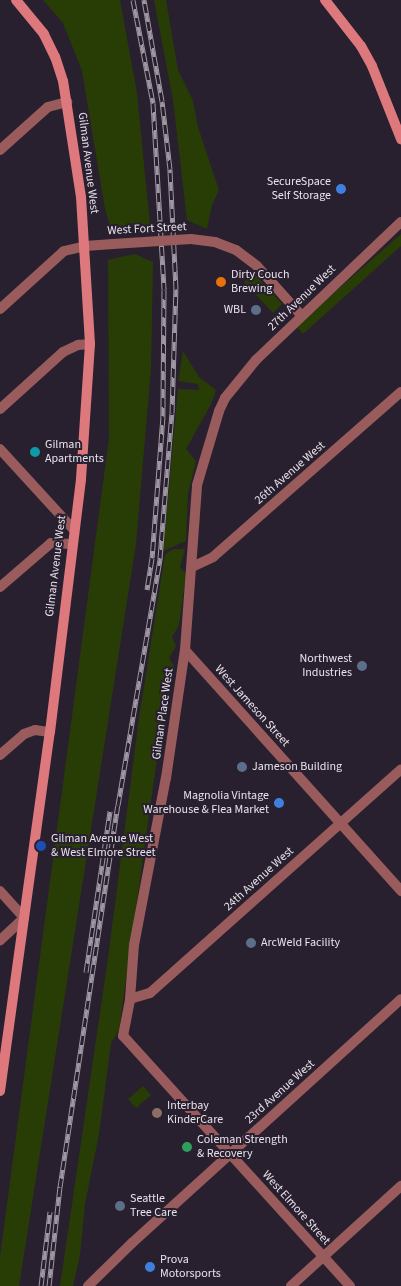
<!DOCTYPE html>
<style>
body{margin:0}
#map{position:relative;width:401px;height:1286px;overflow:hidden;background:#29202f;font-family:"Source Sans 3",sans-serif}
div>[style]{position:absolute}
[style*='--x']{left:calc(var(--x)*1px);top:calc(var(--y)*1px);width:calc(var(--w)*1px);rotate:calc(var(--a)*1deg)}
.green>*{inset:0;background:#283c05}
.street>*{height:10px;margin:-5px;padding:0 5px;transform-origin:5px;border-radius:5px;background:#9a5b5d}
.secondary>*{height:10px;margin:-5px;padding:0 5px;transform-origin:5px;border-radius:5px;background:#dd797d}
.rail>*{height:5px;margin-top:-2.5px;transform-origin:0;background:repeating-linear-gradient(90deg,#29202f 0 9px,#9f97a3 0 18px);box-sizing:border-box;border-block:1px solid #9f97a3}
.street-bridge>*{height:10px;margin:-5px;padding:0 5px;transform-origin:5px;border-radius:5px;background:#9a5b5d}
.dots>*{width:14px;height:14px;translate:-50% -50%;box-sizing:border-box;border:2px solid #29202f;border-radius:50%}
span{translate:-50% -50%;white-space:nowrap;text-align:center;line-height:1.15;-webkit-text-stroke:4px #29202f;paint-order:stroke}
.street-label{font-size:12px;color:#e8e2ec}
.poi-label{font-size:12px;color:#e8e2ec}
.right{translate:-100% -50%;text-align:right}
.left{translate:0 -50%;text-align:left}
</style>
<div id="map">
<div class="green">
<i style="clip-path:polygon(43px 0,120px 0,137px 93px,150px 225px,111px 228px,105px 209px,82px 71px,63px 23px)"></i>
<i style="clip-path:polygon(154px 0,166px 0,178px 70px,193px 101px,198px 127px,219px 190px,212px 205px,207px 229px,187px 220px,173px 100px)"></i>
<i style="clip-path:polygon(401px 234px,401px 246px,303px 334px,296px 326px)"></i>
<i style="clip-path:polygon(135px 254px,153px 262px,151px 368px,136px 544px,19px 1286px,0 1286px,0 1257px,109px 438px,108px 260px)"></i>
<i style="clip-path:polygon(254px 273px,282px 304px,273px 313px,244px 282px)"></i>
<i style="clip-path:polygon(183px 351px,199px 377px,216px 390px,211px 404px,186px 449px,196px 461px,188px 494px,186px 541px,163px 551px,178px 389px,199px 390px,198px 384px,178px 381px)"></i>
<i style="clip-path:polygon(173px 549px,185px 549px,180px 567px,186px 574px,179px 625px,172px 637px,176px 646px,169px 658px,174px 666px,156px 765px,119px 1030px,111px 1043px,99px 1134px,85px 1204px,80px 1255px,73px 1286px,60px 1286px,108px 958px,139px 718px,165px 555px)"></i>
<i style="clip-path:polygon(143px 1086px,151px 1095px,136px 1108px,128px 1099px)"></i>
</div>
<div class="street">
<i style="--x:0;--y:150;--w:64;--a:-41.9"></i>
<i style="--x:48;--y:107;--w:20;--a:-15"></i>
<i style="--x:191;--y:239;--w:24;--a:7"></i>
<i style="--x:215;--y:242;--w:22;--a:21"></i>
<i style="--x:236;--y:250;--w:26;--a:37"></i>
<i style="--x:257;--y:266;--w:66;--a:48.1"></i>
<i style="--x:0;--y:309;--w:86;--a:-42.2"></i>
<i style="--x:64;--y:251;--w:22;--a:-13"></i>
<i style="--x:85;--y:246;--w:28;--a:-4"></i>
<i style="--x:0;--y:409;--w:85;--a:-42.1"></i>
<i style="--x:63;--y:352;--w:17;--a:-25"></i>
<i style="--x:78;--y:345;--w:12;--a:-5"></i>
<i style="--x:0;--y:449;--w:108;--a:47.6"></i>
<i style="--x:192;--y:567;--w:23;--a:-25"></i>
<i style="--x:213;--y:557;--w:250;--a:-41.3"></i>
<i style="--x:0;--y:587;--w:67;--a:-40.8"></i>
<i style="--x:51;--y:543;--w:20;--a:3"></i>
<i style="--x:185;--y:650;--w:324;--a:48.1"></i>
<i style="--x:0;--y:755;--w:32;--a:-41"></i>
<i style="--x:24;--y:734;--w:12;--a:-20"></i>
<i style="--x:35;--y:730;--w:15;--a:8"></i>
<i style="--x:0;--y:891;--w:36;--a:48"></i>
<i style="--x:24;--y:918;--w:33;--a:137"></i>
<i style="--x:130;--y:999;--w:21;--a:-17"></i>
<i style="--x:150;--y:993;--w:336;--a:-41.7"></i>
<i style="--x:88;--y:1286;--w:62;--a:-44.3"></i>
<i style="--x:132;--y:1243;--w:363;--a:-42.2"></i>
<i style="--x:291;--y:1286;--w:149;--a:-42.3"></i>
<i style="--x:350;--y:1286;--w:338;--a:-132.2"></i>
<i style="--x:123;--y:1036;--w:38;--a:-79"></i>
<i style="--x:130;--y:999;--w:54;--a:-85.8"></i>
<i style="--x:134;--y:945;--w:170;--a:-79.2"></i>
<i style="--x:166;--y:778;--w:129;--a:-81.6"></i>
<i style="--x:185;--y:650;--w:165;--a:-85.8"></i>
<i style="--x:197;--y:485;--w:77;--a:-73.4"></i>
<i style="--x:219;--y:411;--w:14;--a:-65"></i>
<i style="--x:225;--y:398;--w:49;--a:-50.8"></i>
<i style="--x:256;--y:360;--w:200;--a:-43.6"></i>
</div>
<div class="secondary">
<i style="--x:325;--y:0;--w:58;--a:52"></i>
<i style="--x:361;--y:46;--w:23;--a:61"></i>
<i style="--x:372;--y:66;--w:79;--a:68.3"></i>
<i style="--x:0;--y:1091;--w:362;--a:-82.1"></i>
<i style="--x:50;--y:732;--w:255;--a:-83"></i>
<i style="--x:81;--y:479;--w:135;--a:-86.2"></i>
<i style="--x:90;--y:344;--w:147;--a:-93.5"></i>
<i style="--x:81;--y:197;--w:117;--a:-98.8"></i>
<i style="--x:63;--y:81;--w:25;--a:-108"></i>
<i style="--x:55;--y:57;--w:25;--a:-116"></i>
<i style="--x:44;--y:34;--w:44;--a:-129.5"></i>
</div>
<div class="rail">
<i style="--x:133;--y:0;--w:105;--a:79"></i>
<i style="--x:153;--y:103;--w:187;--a:86.6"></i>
<i style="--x:164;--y:290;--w:126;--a:90.5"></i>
<i style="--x:163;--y:416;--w:142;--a:94.4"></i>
<i style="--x:152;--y:558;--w:32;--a:99"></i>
<i style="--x:86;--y:972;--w:163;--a:-81.5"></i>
<i style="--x:41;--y:1286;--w:75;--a:-83.1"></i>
<i style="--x:49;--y:1286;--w:100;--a:-83.7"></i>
<i style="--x:60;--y:1187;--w:386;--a:-81.4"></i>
<i style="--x:118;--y:805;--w:251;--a:-80.3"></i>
<i style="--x:160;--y:558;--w:145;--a:-85.3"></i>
<i style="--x:172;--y:413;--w:124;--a:-88.2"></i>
<i style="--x:176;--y:289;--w:120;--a:-92.9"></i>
<i style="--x:170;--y:169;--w:68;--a:-96.7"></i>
<i style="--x:162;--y:101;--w:103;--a:-100.1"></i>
</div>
<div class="street-bridge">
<i style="--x:113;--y:244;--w:78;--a:-3.7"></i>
</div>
<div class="dots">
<i style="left:341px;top:189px;background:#3f7fe0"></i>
<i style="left:221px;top:282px;background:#e8710a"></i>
<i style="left:256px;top:310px;background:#5c6f8a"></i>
<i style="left:35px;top:452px;background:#0f9aa8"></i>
<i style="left:362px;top:666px;background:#5c6f8a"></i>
<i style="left:242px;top:767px;background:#5c6f8a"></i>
<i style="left:279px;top:803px;background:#3f7fe0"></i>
<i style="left:41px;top:846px;background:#1a4fb4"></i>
<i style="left:251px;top:943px;background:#5c6f8a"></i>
<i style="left:157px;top:1113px;background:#8d6e63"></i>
<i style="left:187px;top:1147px;background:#2e9e5b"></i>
<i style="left:120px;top:1206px;background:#5c6f8a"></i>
<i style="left:150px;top:1267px;background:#3f7fe0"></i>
</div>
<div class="street-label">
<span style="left:88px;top:163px;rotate:83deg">Gilman Avenue West</span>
<span style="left:147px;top:229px;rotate:-3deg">West Fort Street</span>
<span style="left:302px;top:298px;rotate:-44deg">27th Avenue West</span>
<span style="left:290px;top:473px;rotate:-41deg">26th Avenue West</span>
<span style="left:56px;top:566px;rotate:-83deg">Gilman Avenue West</span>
<span style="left:252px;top:706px;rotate:48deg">West Jameson Street</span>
<span style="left:163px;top:714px;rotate:-82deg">Gilman Place West</span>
<span style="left:259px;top:879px;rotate:-42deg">24th Avenue West</span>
<span style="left:280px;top:1092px;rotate:-42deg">23rd Avenue West</span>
<span style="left:296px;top:1208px;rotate:48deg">West Elmore Street</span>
</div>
<div class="poi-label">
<span class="right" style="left:331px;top:189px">SecureSpace<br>Self Storage</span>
<span class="left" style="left:231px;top:282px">Dirty Couch<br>Brewing</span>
<span class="right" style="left:246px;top:310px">WBL</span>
<span class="left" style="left:45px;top:452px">Gilman<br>Apartments</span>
<span class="right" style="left:352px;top:666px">Northwest<br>Industries</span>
<span class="left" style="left:252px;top:767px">Jameson Building</span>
<span class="right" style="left:269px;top:803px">Magnolia Vintage<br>Warehouse &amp; Flea Market</span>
<span class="left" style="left:51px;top:846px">Gilman Avenue West<br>&amp; West Elmore Street</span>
<span class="left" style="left:261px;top:943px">ArcWeld Facility</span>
<span class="left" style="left:167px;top:1113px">Interbay<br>KinderCare</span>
<span class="left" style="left:197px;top:1147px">Coleman Strength<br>&amp; Recovery</span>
<span class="left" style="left:130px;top:1206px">Seattle<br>Tree Care</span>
<span class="left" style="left:160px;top:1267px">Prova<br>Motorsports</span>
</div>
</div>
